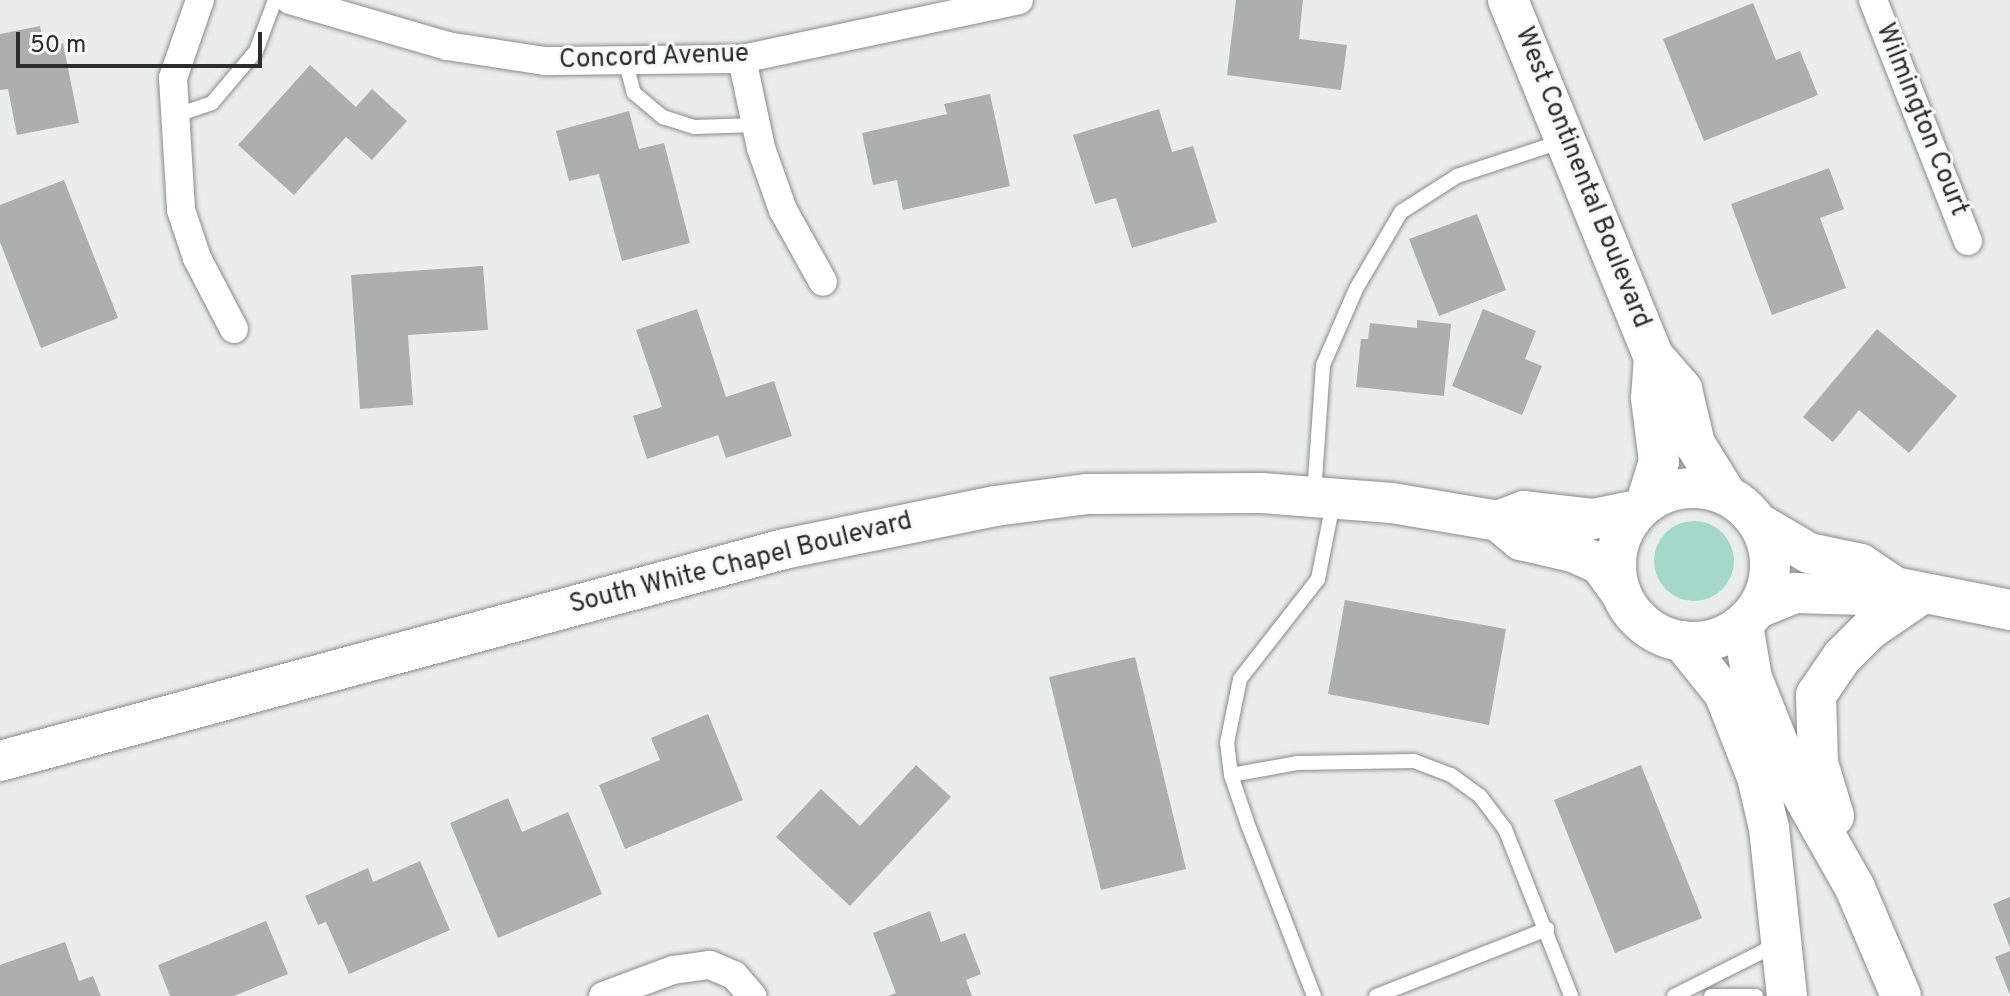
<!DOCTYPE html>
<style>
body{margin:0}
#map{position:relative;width:2010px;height:996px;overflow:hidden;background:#e9edeb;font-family:Overpass,sans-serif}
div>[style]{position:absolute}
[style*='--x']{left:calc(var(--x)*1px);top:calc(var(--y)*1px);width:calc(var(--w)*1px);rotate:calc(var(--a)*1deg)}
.green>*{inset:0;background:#a5d8c8}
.round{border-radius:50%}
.building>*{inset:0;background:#acafae}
.roads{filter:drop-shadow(0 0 2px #898c8b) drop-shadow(0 0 2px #898c8b)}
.lane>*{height:14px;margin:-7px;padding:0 7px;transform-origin:7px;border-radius:7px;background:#fff}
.street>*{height:28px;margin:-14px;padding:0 14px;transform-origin:14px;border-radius:14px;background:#fff}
.secondary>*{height:40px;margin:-20px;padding:0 20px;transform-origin:20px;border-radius:20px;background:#fff}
.secondary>.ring{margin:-20px;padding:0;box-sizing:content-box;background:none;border:40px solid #fff;border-radius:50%}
span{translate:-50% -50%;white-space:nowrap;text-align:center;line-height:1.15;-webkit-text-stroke:6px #f6faf9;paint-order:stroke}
.street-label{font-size:26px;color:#2b2c2c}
.scale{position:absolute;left:16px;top:32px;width:246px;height:36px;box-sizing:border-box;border:4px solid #2b2c2c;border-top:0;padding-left:10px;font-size:24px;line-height:28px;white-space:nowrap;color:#2b2c2c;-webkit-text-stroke:6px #f6faf9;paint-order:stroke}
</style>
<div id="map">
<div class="green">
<i class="round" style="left:1654px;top:521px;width:80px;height:80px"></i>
</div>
<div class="building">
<i style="clip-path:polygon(1236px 0,1303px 0,1299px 39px,1347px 45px,1341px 90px,1227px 75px)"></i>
<i style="clip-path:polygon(1753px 3px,1776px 60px,1800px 51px,1818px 95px,1704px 141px,1663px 39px)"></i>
<i style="clip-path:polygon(40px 26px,44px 47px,63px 43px,79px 123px,17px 135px,8px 89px,0 90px,0 34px)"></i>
<i style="clip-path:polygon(310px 65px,356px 107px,372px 89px,407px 121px,372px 160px,346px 137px,294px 195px,238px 145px)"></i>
<i style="clip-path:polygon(990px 94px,1010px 186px,903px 210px,897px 180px,873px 185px,862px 133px,947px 114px,944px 104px)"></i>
<i style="clip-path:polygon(1159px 109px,1172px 152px,1193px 146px,1217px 222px,1132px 248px,1116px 198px,1095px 204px,1073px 135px)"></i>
<i style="clip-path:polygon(629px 111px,639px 149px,664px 143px,690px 243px,622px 261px,599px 174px,569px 181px,556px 131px)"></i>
<i style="clip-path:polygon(1829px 168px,1844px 209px,1820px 218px,1846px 288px,1772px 315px,1731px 204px)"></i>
<i style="clip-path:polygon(64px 180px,118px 318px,41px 348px,0 242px,0 205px)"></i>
<i style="clip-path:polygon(1477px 214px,1506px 290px,1439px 316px,1409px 239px)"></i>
<i style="clip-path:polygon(483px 266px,488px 330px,408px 335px,413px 405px,360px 409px,351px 275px)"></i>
<i style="clip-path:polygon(697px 309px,726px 397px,774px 381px,792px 436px,726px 458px,718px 435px,647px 459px,633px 416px,662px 407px,636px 330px)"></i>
<i style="clip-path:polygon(1483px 309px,1536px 331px,1525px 359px,1542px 366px,1522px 415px,1452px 386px)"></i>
<i style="clip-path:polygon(1417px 320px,1451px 324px,1444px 396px,1356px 387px,1361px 339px,1368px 339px,1370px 323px,1417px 328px)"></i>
<i style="clip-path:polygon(1877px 329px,1957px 396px,1909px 453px,1859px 410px,1833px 442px,1803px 417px)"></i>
<i style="clip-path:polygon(1345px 600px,1506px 629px,1489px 725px,1328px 694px)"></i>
<i style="clip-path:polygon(1135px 657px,1186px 869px,1101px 890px,1049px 677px)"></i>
<i style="clip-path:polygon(708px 714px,743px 800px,625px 849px,599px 785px,660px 760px,651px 738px)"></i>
<i style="clip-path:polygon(916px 765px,951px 797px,850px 906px,776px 837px,821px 789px,860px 826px)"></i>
<i style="clip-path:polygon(1641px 765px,1702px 918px,1615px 953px,1554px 800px)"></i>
<i style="clip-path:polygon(508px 798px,522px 832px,568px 812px,602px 894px,498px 938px,450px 823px)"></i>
<i style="clip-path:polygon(420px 861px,450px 930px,349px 974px,326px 922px,318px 925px,305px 896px,368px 868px,373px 882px)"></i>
<i style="clip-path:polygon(2010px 897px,2010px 948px,1993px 904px)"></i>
<i style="clip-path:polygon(930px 911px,941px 942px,965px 933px,981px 974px,966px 980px,972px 996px,888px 996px,896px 993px,873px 933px)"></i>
<i style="clip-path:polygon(266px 921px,288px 974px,234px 996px,170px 996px,158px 965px)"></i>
<i style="clip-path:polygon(65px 942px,79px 981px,93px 976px,101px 996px,0 996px,0 965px)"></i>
<i style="clip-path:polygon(2010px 951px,2010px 995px,1995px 957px)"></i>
</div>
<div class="roads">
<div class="lane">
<i style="--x:625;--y:60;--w:34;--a:75"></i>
<i style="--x:634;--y:93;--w:38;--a:40"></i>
<i style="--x:663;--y:117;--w:33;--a:18"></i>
<i style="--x:694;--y:127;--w:62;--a:-1.8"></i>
<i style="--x:174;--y:116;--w:40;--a:-18.9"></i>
<i style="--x:212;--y:103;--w:68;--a:-49.8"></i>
<i style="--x:256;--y:51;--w:54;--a:-69.6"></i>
<i style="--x:1314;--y:494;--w:129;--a:-86"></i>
<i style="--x:1323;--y:365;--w:83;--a:-66.5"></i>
<i style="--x:1356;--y:289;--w:89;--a:-59.7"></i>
<i style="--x:1401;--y:212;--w:67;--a:-32.7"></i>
<i style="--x:1457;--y:176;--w:112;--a:-18.3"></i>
<i style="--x:1231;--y:775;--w:67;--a:-10.3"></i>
<i style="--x:1297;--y:763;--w:117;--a:-1"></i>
<i style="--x:1414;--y:761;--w:40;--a:21"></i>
<i style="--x:1451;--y:775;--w:36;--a:36"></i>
<i style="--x:1480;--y:796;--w:41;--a:52.9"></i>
<i style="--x:1505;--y:829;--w:180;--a:68.4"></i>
<i style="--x:1314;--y:996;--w:186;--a:-111.1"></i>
<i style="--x:1247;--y:822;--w:50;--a:-108.8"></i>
<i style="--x:1231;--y:775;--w:32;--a:-97"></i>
<i style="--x:1227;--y:743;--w:65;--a:-78.5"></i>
<i style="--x:1240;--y:679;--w:127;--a:-52"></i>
<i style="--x:1318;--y:579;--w:77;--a:-78.8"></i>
<i style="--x:1376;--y:996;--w:184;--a:-21.4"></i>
<i style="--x:1674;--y:996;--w:101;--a:-26.6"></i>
<i style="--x:1764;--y:951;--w:16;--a:-45"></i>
<i style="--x:1711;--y:996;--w:45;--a:0"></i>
</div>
<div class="street">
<i style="--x:200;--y:0;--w:83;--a:109.1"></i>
<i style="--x:173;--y:78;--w:132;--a:86.5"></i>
<i style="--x:181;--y:210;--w:51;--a:71.6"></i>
<i style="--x:197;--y:258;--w:80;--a:62.5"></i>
<i style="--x:290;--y:0;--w:164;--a:16.3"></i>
<i style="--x:447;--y:46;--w:99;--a:8.7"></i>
<i style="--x:545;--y:61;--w:197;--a:-0.6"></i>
<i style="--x:742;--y:59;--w:283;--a:-12"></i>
<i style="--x:1873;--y:0;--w:259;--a:68.5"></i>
<i style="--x:742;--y:59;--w:91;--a:77.9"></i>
<i style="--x:761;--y:148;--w:66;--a:70.5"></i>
<i style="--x:783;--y:210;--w:82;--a:60.9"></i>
<i style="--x:603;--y:996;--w:75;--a:-20.4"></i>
<i style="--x:673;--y:970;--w:37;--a:-8"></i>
<i style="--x:710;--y:965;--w:26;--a:23"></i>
<i style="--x:734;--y:975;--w:28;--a:49"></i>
</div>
<div class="secondary">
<i style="--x:1508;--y:0;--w:386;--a:67.8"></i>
<i style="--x:1654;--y:357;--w:41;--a:94.2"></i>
<i style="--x:1651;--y:398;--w:64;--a:82.8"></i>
<i style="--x:1659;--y:461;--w:44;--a:107.2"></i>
<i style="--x:1654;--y:357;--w:43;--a:48.8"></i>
<i style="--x:1682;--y:389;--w:57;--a:76.7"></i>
<i style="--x:1695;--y:444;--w:59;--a:58.2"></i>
<i class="ring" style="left:1616px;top:488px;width:114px;height:114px"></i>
<i style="--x:1498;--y:521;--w:30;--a:40"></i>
<i style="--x:1521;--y:540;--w:53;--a:13"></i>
<i style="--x:1573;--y:552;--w:30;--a:24"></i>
<i style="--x:1600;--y:564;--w:36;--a:54"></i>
<i style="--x:1758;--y:523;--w:59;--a:30.5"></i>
<i style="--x:1809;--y:553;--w:53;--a:11.9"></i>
<i style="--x:1861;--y:564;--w:41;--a:34.1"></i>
<i style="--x:1895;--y:587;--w:117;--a:11.3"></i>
<i style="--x:1758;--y:608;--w:40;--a:-22"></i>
<i style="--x:1795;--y:593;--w:68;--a:1.7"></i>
<i style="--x:1863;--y:595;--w:33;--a:-14"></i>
<i style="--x:1743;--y:625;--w:54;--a:80.4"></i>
<i style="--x:1752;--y:678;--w:102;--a:68.2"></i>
<i style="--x:1790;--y:773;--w:132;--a:60.5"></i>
<i style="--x:1855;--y:888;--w:117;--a:66.9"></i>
<i style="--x:1682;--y:641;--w:67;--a:51.1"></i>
<i style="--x:1724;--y:693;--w:90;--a:68.6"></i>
<i style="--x:1757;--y:777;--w:52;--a:76.8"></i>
<i style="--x:1769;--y:828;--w:169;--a:83.9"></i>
<i style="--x:0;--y:761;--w:812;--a:-15.13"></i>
<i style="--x:784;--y:549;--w:215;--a:-11.5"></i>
<i style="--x:995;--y:506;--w:94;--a:-7.4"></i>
<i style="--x:1088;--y:494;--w:174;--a:-0.3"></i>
<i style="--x:1262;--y:493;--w:130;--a:4.4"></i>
<i style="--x:1392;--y:503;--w:108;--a:9.6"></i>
<i style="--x:1498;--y:521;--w:28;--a:-21"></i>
<i style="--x:1524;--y:511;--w:69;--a:6.6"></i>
<i style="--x:1593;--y:519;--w:46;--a:-11.3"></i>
<i style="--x:1834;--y:816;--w:55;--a:-106.8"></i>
<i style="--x:1818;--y:763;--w:68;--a:-91.7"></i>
<i style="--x:1816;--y:695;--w:46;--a:-55.6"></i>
<i style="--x:1842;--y:657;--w:38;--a:-45"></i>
<i style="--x:1869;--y:630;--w:65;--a:-34.4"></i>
</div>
</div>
<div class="street-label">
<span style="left:654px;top:58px;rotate:-2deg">Concord Avenue</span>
<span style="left:1921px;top:120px;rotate:68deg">Wilmington Court</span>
<span style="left:1582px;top:178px;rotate:68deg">West Continental Boulevard</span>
<span style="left:741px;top:564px;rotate:-14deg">South White Chapel Boulevard</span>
</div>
<div class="scale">50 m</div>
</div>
